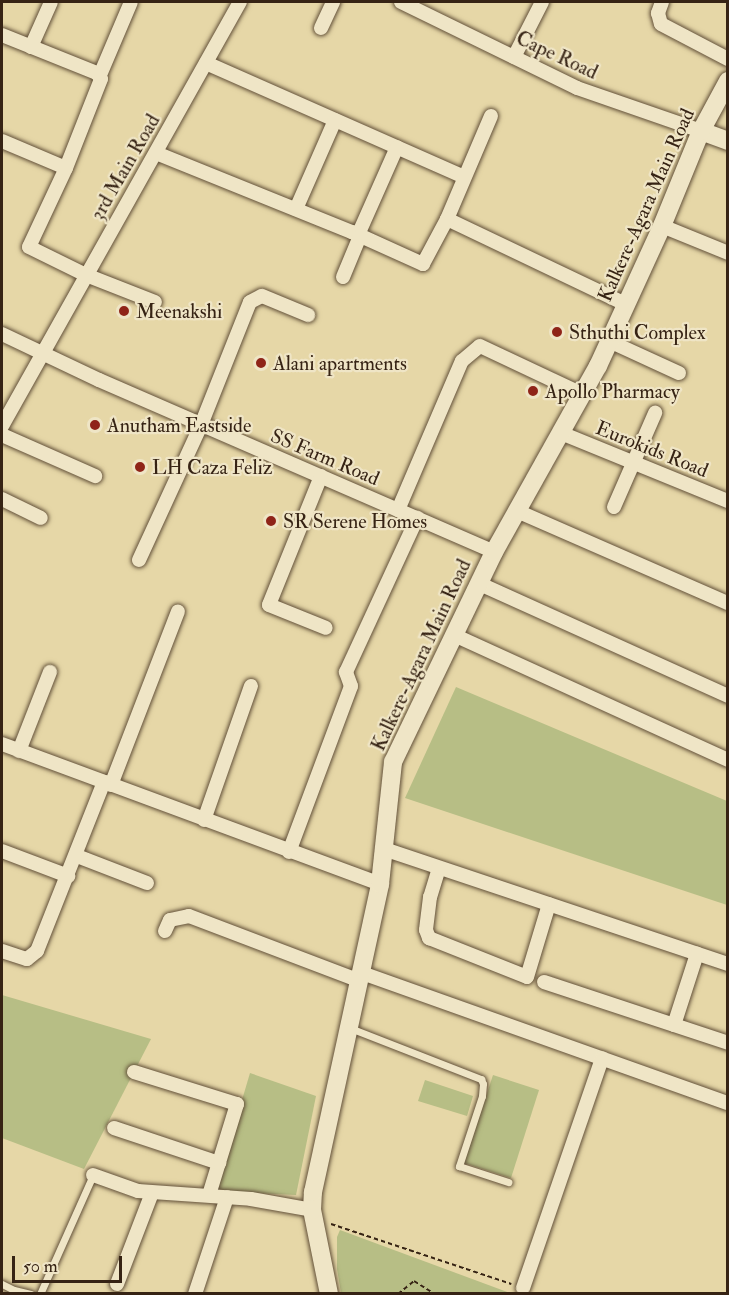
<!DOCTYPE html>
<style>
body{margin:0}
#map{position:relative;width:729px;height:1295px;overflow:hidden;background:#e6d7a7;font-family:"IM FELL Double Pica",serif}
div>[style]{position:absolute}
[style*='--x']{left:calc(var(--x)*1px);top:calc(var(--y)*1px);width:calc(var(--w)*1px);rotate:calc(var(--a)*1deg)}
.green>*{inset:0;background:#b7be85}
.path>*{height:2px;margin-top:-1px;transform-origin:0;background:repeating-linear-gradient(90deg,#362314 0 4.5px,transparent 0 7.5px)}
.roads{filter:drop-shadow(0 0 2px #625039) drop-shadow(0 0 2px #625039)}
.service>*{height:7px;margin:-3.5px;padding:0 3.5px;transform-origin:3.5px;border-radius:3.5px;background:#efe5c6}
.minor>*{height:14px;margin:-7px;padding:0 7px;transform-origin:7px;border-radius:7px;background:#efe5c6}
.tertiary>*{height:18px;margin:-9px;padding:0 9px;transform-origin:9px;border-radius:9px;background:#efe5c6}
.dots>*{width:16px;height:16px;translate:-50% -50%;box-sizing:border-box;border:3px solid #efe5c6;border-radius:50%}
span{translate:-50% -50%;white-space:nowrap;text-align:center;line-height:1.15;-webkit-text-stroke:4.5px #efe5c6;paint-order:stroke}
.street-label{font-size:20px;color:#362314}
.poi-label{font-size:20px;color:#362314}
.left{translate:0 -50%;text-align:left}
.frame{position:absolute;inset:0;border:3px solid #362314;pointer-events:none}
.scale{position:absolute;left:12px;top:1256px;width:110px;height:27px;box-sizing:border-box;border:3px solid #362314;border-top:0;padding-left:8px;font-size:18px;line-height:21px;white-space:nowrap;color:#362314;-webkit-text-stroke:4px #efe5c6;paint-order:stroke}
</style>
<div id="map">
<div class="green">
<i style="clip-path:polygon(456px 687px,727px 801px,727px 905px,405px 798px)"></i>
<i style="clip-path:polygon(2px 995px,151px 1039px,84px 1169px,2px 1138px)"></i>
<i style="clip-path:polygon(250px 1073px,316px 1096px,296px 1195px,215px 1191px)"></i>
<i style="clip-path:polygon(493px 1075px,539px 1090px,511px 1178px,464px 1163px)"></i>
<i style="clip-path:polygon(425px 1080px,473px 1096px,467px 1116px,418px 1101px)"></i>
<i style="clip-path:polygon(340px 1230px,510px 1293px,341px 1293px,337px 1269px,337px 1237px)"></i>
</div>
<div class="path">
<i style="--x:331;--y:1224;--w:190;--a:18.4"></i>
<i style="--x:398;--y:1294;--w:21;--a:-39"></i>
<i style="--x:414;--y:1281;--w:25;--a:32"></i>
</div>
<div class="roads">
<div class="service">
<i style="--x:350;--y:1028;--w:141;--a:21.3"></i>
<i style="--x:481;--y:1079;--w:5;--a:68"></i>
<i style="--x:483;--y:1084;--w:12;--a:95"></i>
<i style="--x:482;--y:1096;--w:74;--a:108.2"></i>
<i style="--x:459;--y:1166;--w:52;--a:18.1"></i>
<i style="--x:2;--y:1284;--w:13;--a:27"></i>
<i style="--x:14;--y:1290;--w:17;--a:13"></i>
<i style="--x:40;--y:1294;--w:130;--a:-66"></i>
</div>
<div class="minor">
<i style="--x:401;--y:2;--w:196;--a:26"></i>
<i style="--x:577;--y:88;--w:131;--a:19.1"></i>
<i style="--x:662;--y:2;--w:12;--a:110"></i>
<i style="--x:658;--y:13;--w:11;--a:75"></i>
<i style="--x:661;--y:24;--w:76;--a:27.6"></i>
<i style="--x:321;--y:28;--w:29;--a:-65"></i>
<i style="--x:2;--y:35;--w:102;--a:21.8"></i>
<i style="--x:97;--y:73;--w:7;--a:56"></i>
<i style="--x:101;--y:79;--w:96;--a:111.5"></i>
<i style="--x:66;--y:168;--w:87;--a:115.1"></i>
<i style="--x:29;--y:247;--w:64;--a:26.2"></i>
<i style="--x:86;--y:275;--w:74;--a:21.4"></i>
<i style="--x:31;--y:47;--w:49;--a:-66"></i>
<i style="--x:514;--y:57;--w:62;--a:-63"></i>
<i style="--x:206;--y:63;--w:282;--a:23.8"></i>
<i style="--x:100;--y:75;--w:79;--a:-67"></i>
<i style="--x:491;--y:116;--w:112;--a:113.1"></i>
<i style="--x:447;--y:219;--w:199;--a:25.5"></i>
<i style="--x:2;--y:141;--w:69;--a:22.9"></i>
<i style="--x:156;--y:153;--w:211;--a:22"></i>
<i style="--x:352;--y:232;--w:78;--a:24.3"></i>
<i style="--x:423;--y:264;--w:51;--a:-61.9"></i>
<i style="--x:296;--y:209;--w:97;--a:-66.3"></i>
<i style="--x:662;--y:226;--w:71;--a:22.2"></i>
<i style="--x:358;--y:235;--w:96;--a:-66.1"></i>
<i style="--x:343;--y:277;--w:44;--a:-67.5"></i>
<i style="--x:2;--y:334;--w:107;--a:25.4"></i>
<i style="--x:99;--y:380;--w:431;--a:23.5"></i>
<i style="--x:609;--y:341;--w:77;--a:24.6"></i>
<i style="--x:2;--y:426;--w:486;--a:-60.7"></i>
<i style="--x:561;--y:433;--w:180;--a:22.2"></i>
<i style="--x:2;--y:435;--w:102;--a:23.8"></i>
<i style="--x:321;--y:476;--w:139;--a:112"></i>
<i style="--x:269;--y:605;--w:61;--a:22"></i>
<i style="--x:2;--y:499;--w:43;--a:26"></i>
<i style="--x:614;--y:507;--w:103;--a:-66.4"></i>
<i style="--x:398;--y:510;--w:162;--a:-66.8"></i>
<i style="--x:462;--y:361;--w:23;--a:-40"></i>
<i style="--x:480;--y:346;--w:113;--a:25.2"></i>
<i style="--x:517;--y:511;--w:230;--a:23.6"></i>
<i style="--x:139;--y:560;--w:149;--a:-65.3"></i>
<i style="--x:201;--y:425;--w:132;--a:-68.3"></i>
<i style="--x:250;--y:302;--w:13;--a:-27"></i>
<i style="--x:262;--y:296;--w:50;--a:22.4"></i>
<i style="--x:480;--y:584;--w:272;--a:24.3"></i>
<i style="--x:454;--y:635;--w:301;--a:24.5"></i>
<i style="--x:2;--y:744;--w:403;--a:20.3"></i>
<i style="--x:19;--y:751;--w:85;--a:-68.6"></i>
<i style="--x:111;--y:785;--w:186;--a:-68.9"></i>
<i style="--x:204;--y:820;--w:142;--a:-70.7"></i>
<i style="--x:384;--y:849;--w:363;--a:18.5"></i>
<i style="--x:2;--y:851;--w:71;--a:20.7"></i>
<i style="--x:289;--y:852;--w:177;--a:-69.5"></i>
<i style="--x:351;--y:686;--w:15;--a:-110"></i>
<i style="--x:346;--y:672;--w:170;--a:-65.2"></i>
<i style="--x:77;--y:856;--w:75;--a:21.1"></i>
<i style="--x:439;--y:868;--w:30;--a:107"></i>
<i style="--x:430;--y:897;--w:33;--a:97"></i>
<i style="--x:426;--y:930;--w:9;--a:69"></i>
<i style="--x:429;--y:938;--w:105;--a:21.7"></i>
<i style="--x:527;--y:977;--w:76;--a:-73.2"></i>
<i style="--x:165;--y:931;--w:12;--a:-66"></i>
<i style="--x:170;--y:920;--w:19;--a:-12"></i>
<i style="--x:189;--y:916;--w:183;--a:20.8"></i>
<i style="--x:2;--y:951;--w:26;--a:18"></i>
<i style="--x:27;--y:959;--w:13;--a:-39"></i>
<i style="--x:37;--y:951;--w:182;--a:-68.4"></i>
<i style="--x:362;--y:973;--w:388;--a:19.6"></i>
<i style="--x:544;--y:982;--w:194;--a:18.3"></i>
<i style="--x:674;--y:1025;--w:75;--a:-72.1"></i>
<i style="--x:134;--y:1072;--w:108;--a:17.3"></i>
<i style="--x:237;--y:1104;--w:95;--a:107.1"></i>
<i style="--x:114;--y:1128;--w:111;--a:18.4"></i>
<i style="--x:93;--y:1175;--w:48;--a:19.6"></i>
<i style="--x:138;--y:1191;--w:113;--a:4"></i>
<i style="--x:251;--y:1199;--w:62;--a:10.2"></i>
<i style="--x:117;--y:1284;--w:97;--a:-69"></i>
<i style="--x:523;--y:1288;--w:243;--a:-71"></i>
<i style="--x:195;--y:1294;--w:102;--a:-71.7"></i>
</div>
<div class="tertiary">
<i style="--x:701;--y:131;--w:29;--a:20"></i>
<i style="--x:329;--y:1294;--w:86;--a:-101.4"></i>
<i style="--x:312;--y:1210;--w:18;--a:-87"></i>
<i style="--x:313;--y:1192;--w:315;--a:-77.7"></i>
<i style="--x:380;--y:884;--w:123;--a:-83.9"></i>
<i style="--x:393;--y:762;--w:233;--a:-64.3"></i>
<i style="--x:494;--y:552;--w:213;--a:-60.8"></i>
<i style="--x:598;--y:366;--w:154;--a:-65.4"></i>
<i style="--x:662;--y:226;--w:103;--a:-67.7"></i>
<i style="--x:701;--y:131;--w:57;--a:-61.6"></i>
</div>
</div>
<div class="dots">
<i style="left:124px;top:311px;background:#8f2418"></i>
<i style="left:557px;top:332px;background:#8f2418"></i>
<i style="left:261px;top:363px;background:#8f2418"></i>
<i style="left:533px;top:391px;background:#8f2418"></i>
<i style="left:95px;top:425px;background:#8f2418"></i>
<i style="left:140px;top:467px;background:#8f2418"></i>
<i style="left:271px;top:521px;background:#8f2418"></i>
</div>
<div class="street-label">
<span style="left:557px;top:55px;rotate:25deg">Cape Road</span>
<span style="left:125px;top:167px;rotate:-60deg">3rd Main Road</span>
<span style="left:646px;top:205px;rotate:-66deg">Kalkere-Agara Main Road</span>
<span style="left:652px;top:449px;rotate:22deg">Eurokids Road</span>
<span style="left:325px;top:457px;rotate:23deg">SS Farm Road</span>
<span style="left:421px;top:655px;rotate:-65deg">Kalkere-Agara Main Road</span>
</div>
<div class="poi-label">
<span class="left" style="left:136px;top:311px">Meenakshi</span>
<span class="left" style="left:569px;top:332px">Sthuthi Complex</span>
<span class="left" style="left:273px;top:363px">Alani apartments</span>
<span class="left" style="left:545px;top:391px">Apollo Pharmacy</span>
<span class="left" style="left:107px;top:425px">Anutham Eastside</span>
<span class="left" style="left:152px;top:467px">LH Caza Feliz</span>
<span class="left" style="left:283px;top:521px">SR Serene Homes</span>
</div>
<div class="frame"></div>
<div class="scale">50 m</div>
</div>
